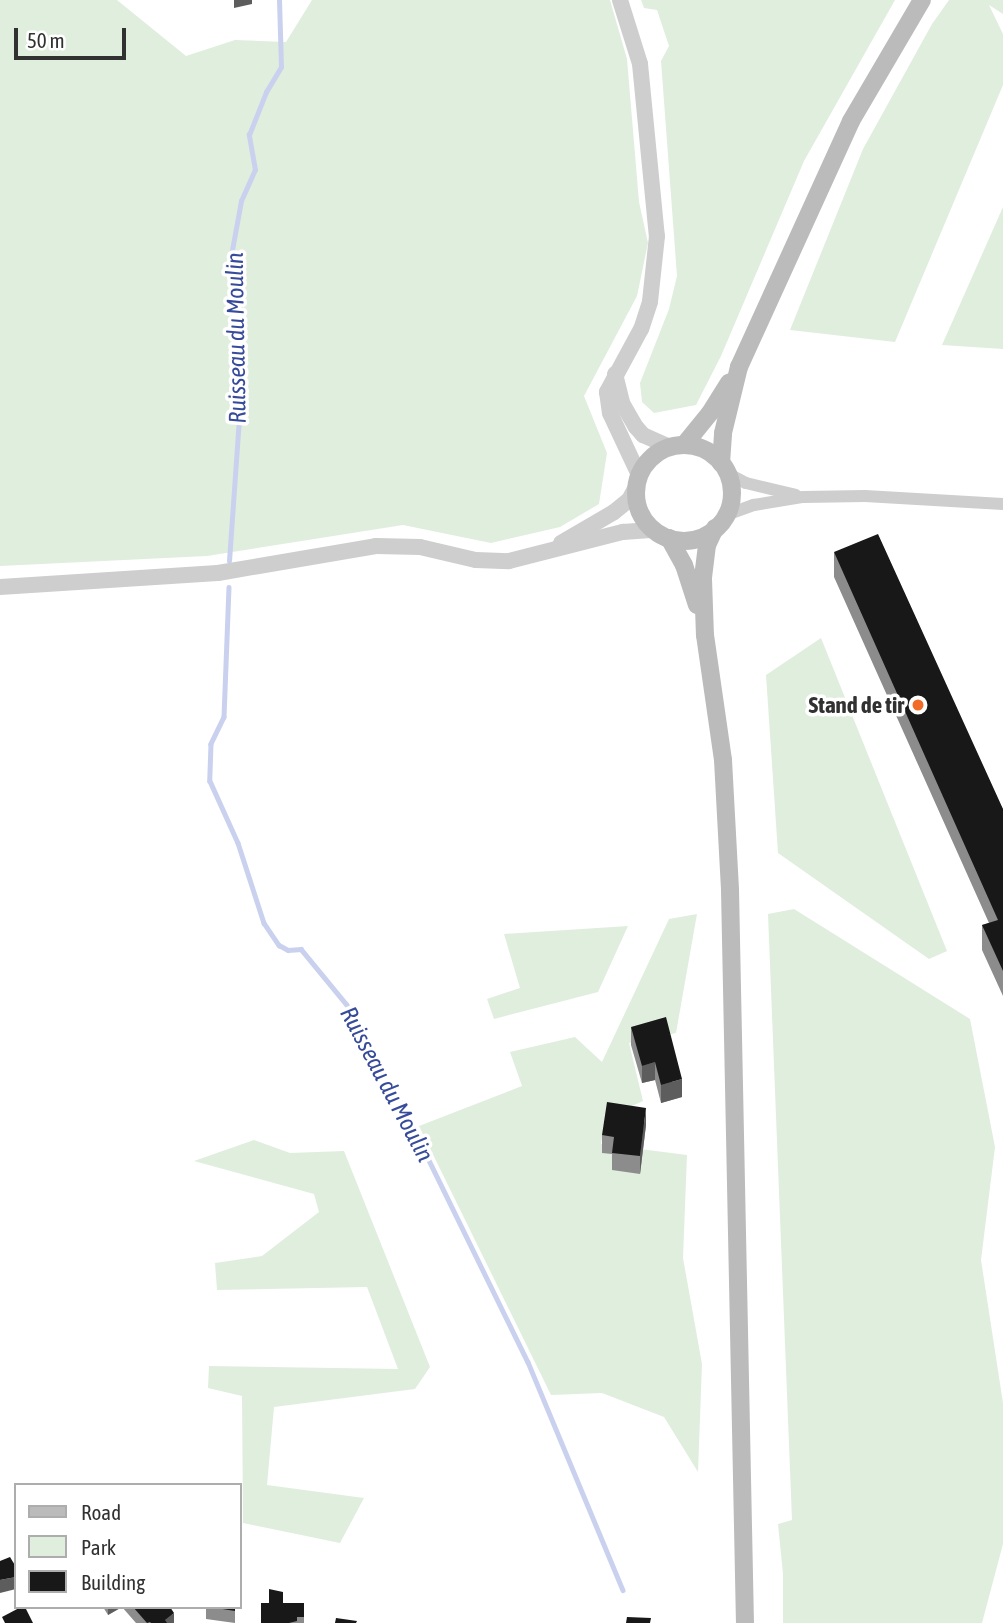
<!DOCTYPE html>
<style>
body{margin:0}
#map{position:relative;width:1003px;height:1623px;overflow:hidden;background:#fff;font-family:"Asap Condensed",sans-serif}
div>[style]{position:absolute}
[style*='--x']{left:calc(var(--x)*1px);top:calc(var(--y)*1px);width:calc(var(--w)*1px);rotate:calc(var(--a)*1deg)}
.green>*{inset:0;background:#e0eede}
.stream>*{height:4.5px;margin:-2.25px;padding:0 2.25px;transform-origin:2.25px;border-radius:2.25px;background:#c9d1ef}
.minor>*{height:12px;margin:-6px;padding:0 6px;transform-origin:6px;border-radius:6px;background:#cecece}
.tertiary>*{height:16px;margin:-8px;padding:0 8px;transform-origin:8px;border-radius:8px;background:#cecece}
.secondary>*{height:18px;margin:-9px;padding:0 9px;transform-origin:9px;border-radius:9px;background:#bbb}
.secondary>.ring{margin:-9px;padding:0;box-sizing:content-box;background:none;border:18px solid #bbb;border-radius:50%}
.wall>*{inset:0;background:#8c8c8c}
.shaded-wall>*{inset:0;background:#5d5d5d}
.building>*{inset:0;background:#181818}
.dots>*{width:19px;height:19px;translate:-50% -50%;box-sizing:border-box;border:4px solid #fff;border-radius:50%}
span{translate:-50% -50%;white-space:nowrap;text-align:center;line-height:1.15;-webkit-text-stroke:7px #fff;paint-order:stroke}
.poi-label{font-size:23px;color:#313131;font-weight:700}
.right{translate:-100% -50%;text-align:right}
.water-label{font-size:24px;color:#374b9a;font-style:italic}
.legend{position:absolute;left:14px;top:1483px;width:228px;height:126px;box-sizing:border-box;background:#fff;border:2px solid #adadad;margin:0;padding:9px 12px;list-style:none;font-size:21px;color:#313131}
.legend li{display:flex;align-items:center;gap:14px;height:35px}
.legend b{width:35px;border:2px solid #adadad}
.scale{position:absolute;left:14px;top:28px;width:112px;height:32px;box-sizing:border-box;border:4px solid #313131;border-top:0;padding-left:9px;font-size:21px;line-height:24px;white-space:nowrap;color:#313131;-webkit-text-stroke:5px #fff;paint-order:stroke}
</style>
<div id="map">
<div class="green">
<i style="clip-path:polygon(0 0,117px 0,186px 56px,235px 40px,286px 42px,312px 0,610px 0,627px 59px,639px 202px,648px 243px,637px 296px,584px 396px,607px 453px,599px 504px,560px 527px,491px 543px,403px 525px,207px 556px,0 566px)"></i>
<i style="clip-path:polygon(641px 0,895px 0,804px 161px,721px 356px,696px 405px,654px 413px,642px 402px,640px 383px,669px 309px,677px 276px,661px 61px,669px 46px,657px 10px,644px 8px)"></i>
<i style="clip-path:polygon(949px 0,1003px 0,1003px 14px,989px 5px,1003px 34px,1003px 85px,895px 342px,790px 330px,863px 149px,932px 24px)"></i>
<i style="clip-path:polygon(1003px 207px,1003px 349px,942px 345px)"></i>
<i style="clip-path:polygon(821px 638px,947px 951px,929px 959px,778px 853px,766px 675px)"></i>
<i style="clip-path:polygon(794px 909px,970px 1019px,995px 1147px,981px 1260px,1003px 1403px,1003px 1544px,982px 1623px,783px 1623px,783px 1574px,778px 1524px,792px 1520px,768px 914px)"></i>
<i style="clip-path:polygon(697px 914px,676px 1033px,629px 1043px,643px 1101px,605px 1118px,601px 1144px,687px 1155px,683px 1258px,702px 1364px,698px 1472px,664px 1417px,602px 1393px,551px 1395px,419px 1126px,522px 1086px,510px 1052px,575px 1037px,602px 1062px,669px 919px)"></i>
<i style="clip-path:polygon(628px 926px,598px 992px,494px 1019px,487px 999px,520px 988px,504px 934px)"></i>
<i style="clip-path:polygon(254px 1140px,290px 1153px,344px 1151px,430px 1367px,415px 1389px,274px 1407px,267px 1485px,364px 1498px,340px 1543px,243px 1523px,242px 1396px,208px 1388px,209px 1366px,398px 1369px,367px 1287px,217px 1290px,215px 1263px,262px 1256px,319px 1212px,314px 1194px,194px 1161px)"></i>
</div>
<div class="stream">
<i style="--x:229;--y:561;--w:142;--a:-86"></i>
<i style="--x:239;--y:419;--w:158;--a:-93.3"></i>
<i style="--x:230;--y:261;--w:61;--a:-79.6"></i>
<i style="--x:241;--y:201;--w:34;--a:-66"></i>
<i style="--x:255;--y:170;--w:36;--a:-100"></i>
<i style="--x:249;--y:135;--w:46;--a:-68.4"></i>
<i style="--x:266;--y:92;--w:29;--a:-59"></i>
<i style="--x:281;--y:67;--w:67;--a:-91.7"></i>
<i style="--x:229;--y:587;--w:130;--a:92.2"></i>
<i style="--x:224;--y:717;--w:30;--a:116"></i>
<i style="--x:211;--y:744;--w:37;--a:92"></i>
<i style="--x:210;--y:781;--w:68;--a:65.7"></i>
<i style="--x:238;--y:843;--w:84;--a:72"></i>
<i style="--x:264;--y:923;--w:27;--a:56"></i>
<i style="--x:279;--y:945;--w:10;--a:29"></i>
<i style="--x:288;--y:950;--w:13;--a:-4"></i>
<i style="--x:301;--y:949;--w:72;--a:50.6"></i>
<i style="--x:347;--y:1005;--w:50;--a:66.5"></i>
<i style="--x:367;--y:1051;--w:58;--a:56.3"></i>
<i style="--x:399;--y:1099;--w:293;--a:63.9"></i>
<i style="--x:528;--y:1362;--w:247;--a:67.4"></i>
</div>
<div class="minor">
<i style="--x:727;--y:473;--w:21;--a:28"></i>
<i style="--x:746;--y:483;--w:51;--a:13.5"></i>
<i style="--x:726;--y:515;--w:30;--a:-20"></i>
<i style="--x:754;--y:505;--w:50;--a:-9.3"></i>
<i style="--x:803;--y:497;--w:62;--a:-0.9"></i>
<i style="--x:865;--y:496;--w:138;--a:3.3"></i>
</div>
<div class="tertiary">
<i style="--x:620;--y:0;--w:67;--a:72.6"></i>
<i style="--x:640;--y:64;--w:173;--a:84.4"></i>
<i style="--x:657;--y:236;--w:66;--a:96.1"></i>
<i style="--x:650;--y:302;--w:28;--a:108"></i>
<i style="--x:641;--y:329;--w:72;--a:118.4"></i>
<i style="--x:607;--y:392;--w:21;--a:82"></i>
<i style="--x:610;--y:413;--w:68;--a:64.9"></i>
<i style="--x:615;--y:374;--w:30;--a:76"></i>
<i style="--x:622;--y:403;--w:28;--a:60"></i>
<i style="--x:636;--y:427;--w:11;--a:49"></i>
<i style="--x:643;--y:435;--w:30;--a:24"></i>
<i style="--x:561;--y:543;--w:61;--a:-30.3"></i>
<i style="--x:614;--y:512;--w:19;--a:-39"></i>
<i style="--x:629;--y:500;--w:15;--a:-62"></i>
<i style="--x:0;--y:587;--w:218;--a:-3.7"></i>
<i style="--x:218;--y:573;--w:160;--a:-9.7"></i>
<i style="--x:376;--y:546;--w:44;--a:1.3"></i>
<i style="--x:420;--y:547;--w:57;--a:13.1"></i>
<i style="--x:476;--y:560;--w:33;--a:2"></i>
<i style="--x:509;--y:561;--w:118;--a:-14.3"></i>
<i style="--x:623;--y:532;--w:31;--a:-4"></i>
</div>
<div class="secondary">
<i style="--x:684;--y:445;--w:41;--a:-50.9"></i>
<i style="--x:710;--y:413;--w:36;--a:-58"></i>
<i class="ring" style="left:636px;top:445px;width:78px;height:78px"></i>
<i style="--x:721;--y:463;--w:30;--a:-86"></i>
<i style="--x:723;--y:433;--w:68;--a:-76.4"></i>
<i style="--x:739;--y:367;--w:270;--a:-65.5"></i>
<i style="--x:851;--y:121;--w:140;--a:-59.6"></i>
<i style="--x:715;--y:528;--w:19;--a:115"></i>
<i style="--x:707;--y:545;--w:34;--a:97"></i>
<i style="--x:703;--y:579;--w:56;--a:88"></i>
<i style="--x:705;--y:635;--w:126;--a:81.8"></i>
<i style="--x:723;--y:760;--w:130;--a:86.9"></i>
<i style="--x:730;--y:890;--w:733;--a:88.83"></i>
<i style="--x:669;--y:538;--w:31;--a:61"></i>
<i style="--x:684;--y:565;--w:42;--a:72"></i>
</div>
<div class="wall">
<i style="clip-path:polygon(834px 552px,1003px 809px,1003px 996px,982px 950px,982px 925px,989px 923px,834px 577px)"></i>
<i style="clip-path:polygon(631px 1027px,682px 1097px,661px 1103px,655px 1080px,642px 1083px,631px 1045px)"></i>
<i style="clip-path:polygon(646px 1125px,640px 1174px,612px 1170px,612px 1154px,602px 1153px,602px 1135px)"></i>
<i style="clip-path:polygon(283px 1603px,304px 1603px,304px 1623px,261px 1623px)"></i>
<i style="clip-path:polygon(103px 1607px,170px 1607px,174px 1623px,136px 1623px,122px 1607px,108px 1615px)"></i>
<i style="clip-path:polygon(206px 1607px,235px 1607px,235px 1623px,206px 1619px)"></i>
</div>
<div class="shaded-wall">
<i style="clip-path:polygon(234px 0,252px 0,252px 4px,234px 8px)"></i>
<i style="clip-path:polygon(655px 1062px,655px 1080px,642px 1083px,642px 1066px)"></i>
<i style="clip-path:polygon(682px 1079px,682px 1097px,661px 1103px,661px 1085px)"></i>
<i style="clip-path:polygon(646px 1108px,646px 1125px,640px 1174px,640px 1156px)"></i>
<i style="clip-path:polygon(16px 1577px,16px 1589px,0 1593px,0 1580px)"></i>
<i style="clip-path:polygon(108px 1607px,122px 1607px,108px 1615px)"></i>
<i style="clip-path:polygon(174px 1613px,174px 1623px,165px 1623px,165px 1620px)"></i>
</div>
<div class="building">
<i style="clip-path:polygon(878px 534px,1003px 809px,1003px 971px,982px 925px,998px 920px,834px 552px)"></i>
<i style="clip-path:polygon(666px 1017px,682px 1079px,661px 1085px,655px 1062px,642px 1066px,631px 1027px)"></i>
<i style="clip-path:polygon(607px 1102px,646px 1108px,640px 1156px,612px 1153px,614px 1137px,602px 1135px)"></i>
<i style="clip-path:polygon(10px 1557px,16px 1567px,16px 1577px,0 1580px,0 1561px)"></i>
<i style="clip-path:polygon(240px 1562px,242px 1562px,240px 1575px)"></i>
<i style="clip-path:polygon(269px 1589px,283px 1592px,283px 1603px,304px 1603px,304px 1617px,297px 1617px,297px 1621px,289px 1623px,261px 1623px,261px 1603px,269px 1603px)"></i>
<i style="clip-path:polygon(21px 1607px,25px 1607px,33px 1623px,5px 1623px,2px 1617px)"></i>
<i style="clip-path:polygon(133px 1607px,170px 1607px,174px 1613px,165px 1620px,167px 1623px,151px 1623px,150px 1622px,147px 1623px)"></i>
<i style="clip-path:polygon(210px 1607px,235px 1607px,235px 1611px)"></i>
<i style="clip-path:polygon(627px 1617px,651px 1618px,650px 1623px,626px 1623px)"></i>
<i style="clip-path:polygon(336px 1618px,357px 1621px,356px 1623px,335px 1623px)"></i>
</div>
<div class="dots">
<i style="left:918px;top:705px;background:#f36c27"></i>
</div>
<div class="poi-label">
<span class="right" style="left:904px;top:705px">Stand de tir</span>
</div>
<div class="water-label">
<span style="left:236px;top:338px;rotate:-91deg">Ruisseau du Moulin</span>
<span style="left:387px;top:1084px;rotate:62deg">Ruisseau du Moulin</span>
</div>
<ul class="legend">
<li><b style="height:9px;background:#bbb"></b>Road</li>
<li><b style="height:19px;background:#e0eede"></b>Park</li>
<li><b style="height:19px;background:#181818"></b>Building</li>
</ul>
<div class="scale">50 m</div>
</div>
